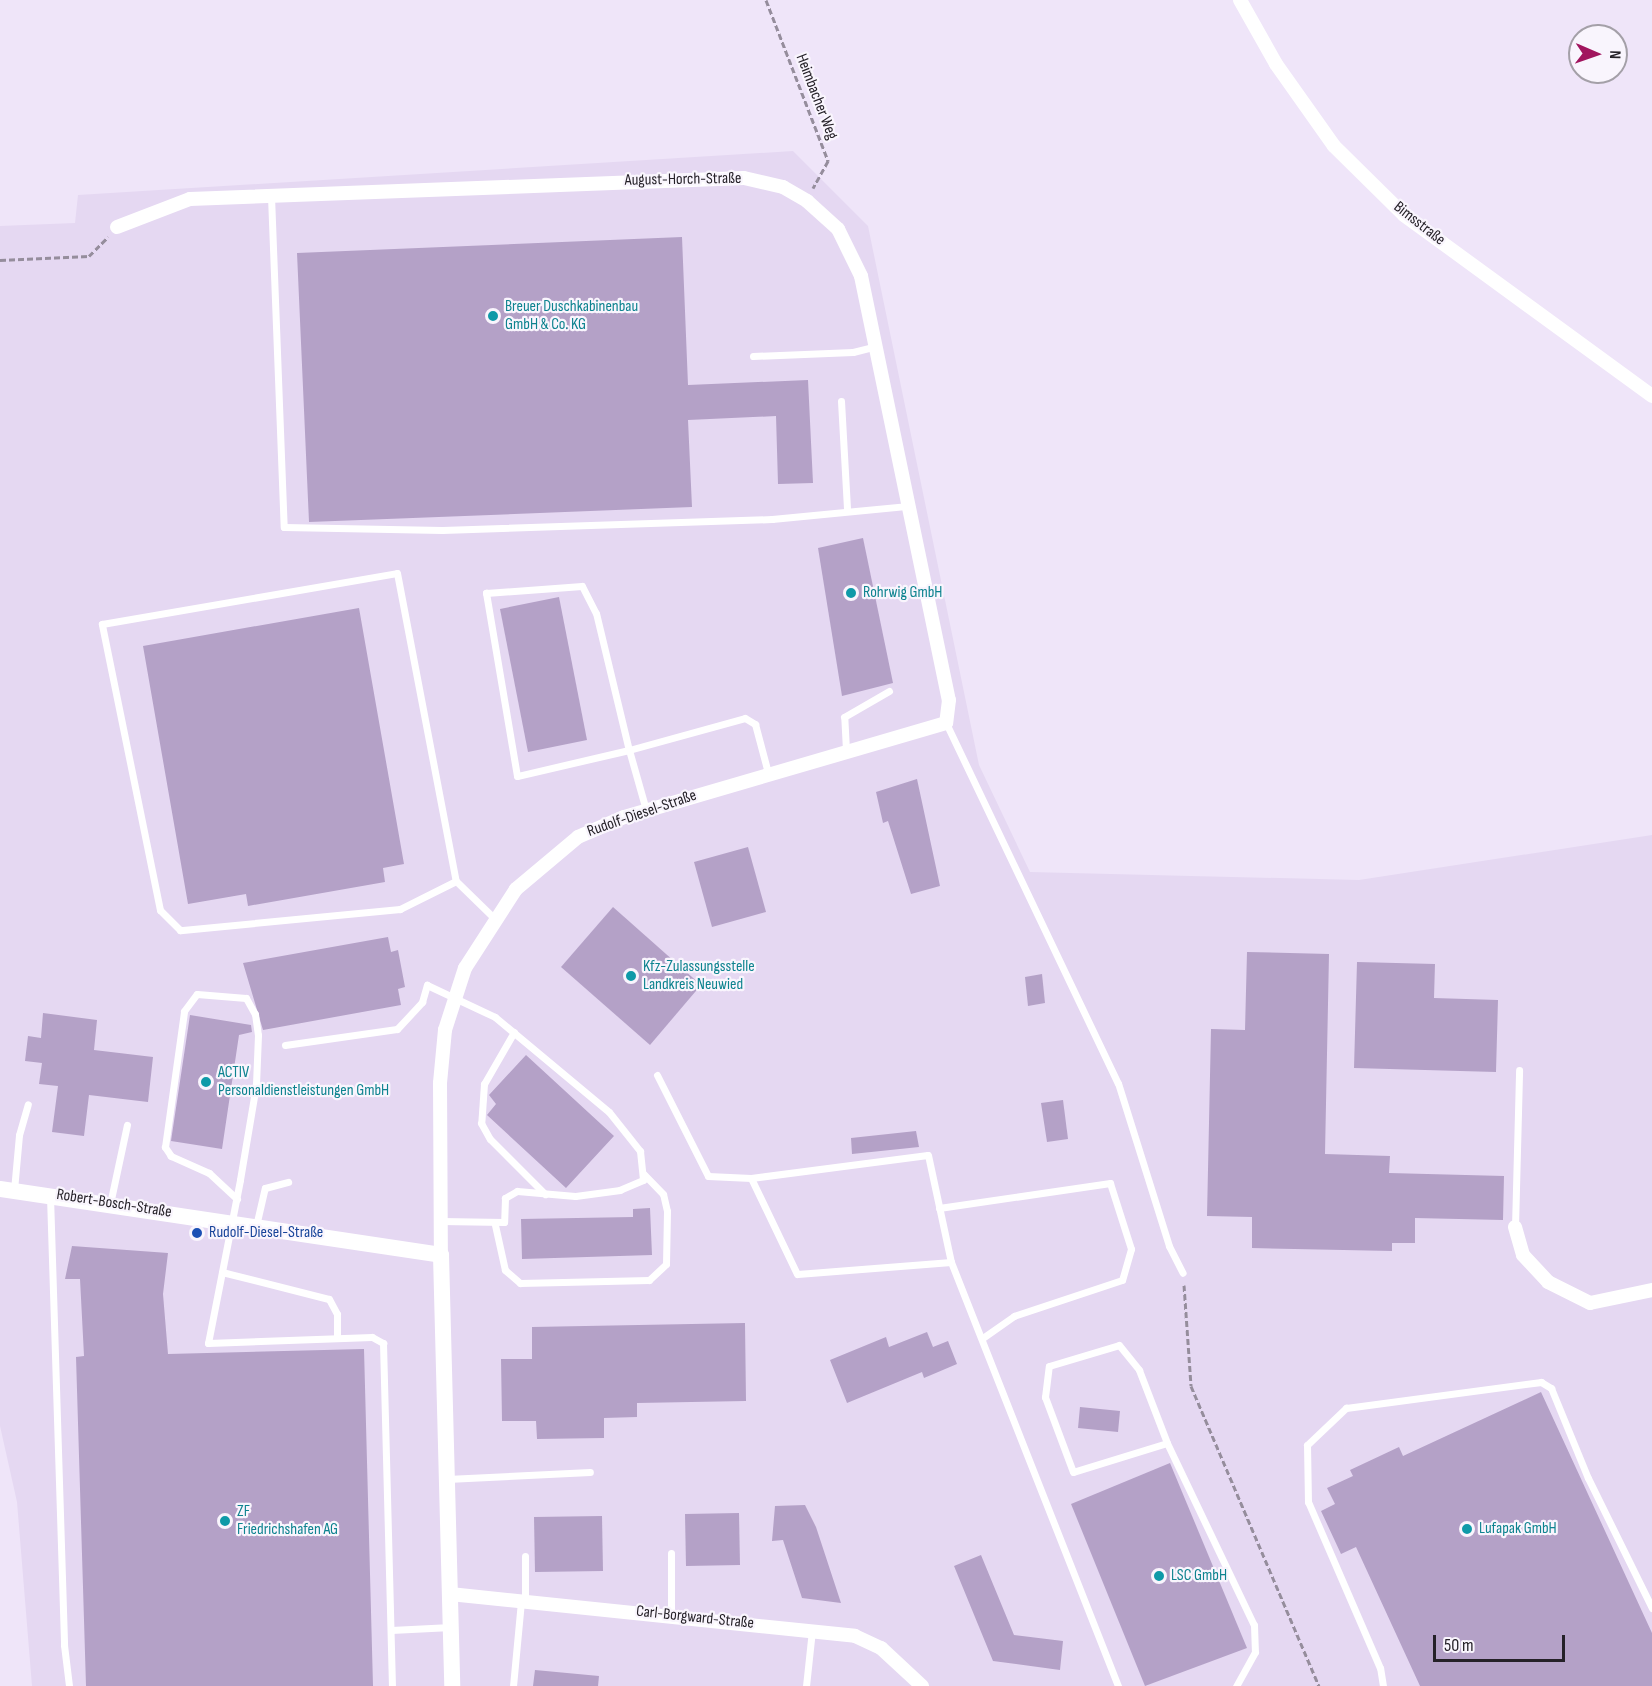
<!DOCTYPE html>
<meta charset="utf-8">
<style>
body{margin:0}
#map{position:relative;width:1652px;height:1686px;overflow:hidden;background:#efe5f9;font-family:"Sofia Sans Condensed",sans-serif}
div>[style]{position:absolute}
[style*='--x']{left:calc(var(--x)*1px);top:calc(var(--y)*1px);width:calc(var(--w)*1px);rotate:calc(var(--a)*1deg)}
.built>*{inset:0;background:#e5d8f2}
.building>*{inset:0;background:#b4a1c7}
.path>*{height:3px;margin-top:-1.5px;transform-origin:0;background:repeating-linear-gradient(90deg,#958d9c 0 6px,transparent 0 9px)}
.service>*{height:7px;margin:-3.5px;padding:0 3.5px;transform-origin:3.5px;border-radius:3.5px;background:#fff}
.minor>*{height:14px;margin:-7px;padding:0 7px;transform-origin:7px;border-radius:7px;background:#fff}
.tertiary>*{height:16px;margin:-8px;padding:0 8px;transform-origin:8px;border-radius:8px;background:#fff}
.dots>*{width:16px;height:16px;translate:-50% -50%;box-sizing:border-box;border:3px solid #f9f5fd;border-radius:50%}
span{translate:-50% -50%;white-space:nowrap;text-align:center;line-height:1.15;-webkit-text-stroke:4.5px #f9f5fd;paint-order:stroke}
.street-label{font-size:16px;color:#252128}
.culture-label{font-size:16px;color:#0d838f}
.left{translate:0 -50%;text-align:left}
.transit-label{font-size:16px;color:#164399}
.north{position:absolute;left:1568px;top:24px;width:60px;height:60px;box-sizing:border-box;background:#f9f5fd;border:2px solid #a4a0a8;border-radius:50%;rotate:92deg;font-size:16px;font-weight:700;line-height:24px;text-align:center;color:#252128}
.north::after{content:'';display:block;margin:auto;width:21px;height:27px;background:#a1155e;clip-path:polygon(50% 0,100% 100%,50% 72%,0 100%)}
.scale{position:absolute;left:1433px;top:1635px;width:132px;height:27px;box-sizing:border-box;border:3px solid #252128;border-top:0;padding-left:8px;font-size:18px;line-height:21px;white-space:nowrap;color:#252128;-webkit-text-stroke:4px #f9f5fd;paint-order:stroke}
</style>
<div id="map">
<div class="built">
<i style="clip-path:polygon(793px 151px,868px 226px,979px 765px,1030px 872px,1359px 880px,1652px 835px,1652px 1686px,32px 1686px,17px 1502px,0 1426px,0 226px,75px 223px,78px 195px)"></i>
</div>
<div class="building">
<i style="clip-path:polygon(682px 237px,688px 385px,808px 380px,813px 483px,778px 484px,776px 416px,688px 420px,692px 507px,309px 522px,297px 253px)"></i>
<i style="clip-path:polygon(863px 538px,893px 683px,842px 696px,818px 548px)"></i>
<i style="clip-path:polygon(559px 597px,587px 740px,528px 752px,500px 609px)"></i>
<i style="clip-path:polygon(359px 608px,404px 864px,383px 868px,385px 882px,248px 906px,246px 894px,188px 904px,143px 646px)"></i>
<i style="clip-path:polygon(917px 779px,940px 886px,911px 894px,888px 821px,883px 823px,876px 792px)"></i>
<i style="clip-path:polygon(748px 847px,766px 912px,712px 927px,694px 862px)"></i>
<i style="clip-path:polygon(613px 907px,701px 985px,650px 1045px,561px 967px)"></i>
<i style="clip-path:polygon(388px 937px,391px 952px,398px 950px,405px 987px,398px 989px,401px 1005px,263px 1030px,243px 963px)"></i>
<i style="clip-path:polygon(1247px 952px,1329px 954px,1325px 1154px,1390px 1156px,1389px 1173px,1504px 1176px,1503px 1220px,1415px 1218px,1415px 1243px,1392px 1243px,1392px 1251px,1252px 1248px,1252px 1217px,1207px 1216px,1211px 1029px,1245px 1030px)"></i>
<i style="clip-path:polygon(1357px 962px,1435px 964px,1434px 998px,1498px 1000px,1496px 1072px,1354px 1068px)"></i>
<i style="clip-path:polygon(1042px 974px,1045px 1003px,1028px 1006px,1025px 977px)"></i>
<i style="clip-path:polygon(43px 1013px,97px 1020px,94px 1050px,153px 1057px,148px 1102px,89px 1095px,84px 1136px,52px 1132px,58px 1086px,39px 1084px,42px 1063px,25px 1061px,28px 1036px,41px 1038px)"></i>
<i style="clip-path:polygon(190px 1015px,251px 1025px,252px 1032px,239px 1035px,222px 1149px,171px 1141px)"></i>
<i style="clip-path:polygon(526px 1055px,614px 1136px,566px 1188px,487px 1115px,496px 1104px,489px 1095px)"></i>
<i style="clip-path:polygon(1063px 1100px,1068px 1139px,1047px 1142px,1041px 1103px)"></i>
<i style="clip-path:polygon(916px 1131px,919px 1147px,852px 1154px,851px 1138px)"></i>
<i style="clip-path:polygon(650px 1208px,652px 1255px,522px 1259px,521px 1219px,633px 1217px,633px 1209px)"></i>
<i style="clip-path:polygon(72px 1246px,168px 1253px,163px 1294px,168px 1354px,364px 1349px,373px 1686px,86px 1686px,76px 1357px,84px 1356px,80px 1279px,65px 1279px)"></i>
<i style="clip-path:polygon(745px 1323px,746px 1401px,637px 1403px,637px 1417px,604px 1418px,604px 1438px,537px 1439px,536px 1421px,502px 1421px,501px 1359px,532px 1359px,532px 1327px)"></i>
<i style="clip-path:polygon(927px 1332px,933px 1347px,948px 1341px,957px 1364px,924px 1378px,922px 1372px,847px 1403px,830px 1360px,886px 1337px,889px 1347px)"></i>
<i style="clip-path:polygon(1541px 1392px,1652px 1633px,1652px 1686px,1420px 1686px,1356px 1547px,1341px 1554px,1321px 1511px,1335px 1504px,1327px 1488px,1353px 1476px,1350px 1470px,1399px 1447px,1403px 1456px)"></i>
<i style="clip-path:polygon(1080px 1407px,1120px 1411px,1118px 1432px,1078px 1428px)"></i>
<i style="clip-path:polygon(1170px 1463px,1247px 1648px,1145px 1686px,1071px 1504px)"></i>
<i style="clip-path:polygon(805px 1505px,816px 1527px,841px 1603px,802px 1598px,783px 1540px,772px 1541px,775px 1506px)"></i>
<i style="clip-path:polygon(739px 1513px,740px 1565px,686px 1566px,685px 1514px)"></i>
<i style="clip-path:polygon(602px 1516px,603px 1571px,535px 1572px,534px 1517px)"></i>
<i style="clip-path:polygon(981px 1555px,1014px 1635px,1063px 1641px,1060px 1670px,993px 1661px,954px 1566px)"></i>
<i style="clip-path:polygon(535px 1670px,599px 1676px,598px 1686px,533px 1686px)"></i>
</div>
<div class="path">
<i style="--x:766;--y:0;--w:173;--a:68.9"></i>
<i style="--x:828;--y:161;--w:31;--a:119"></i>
<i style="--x:0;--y:260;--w:89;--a:-2.6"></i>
<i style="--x:89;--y:256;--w:27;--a:-45"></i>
<i style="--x:1184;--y:1285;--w:101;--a:86"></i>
<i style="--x:1191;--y:1386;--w:326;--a:66.9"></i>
</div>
<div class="service">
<i style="--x:271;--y:196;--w:331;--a:87.8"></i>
<i style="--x:284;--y:527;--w:158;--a:1.1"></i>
<i style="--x:442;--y:530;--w:330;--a:-1.9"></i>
<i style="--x:772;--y:519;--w:137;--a:-5.5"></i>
<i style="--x:753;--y:356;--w:100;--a:-2.3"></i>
<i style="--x:853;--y:352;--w:25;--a:-14"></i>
<i style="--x:841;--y:401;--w:109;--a:86.8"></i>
<i style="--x:946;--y:723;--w:399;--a:64.5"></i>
<i style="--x:1118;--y:1083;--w:171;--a:72.6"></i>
<i style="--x:1169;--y:1246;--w:30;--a:63"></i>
<i style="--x:846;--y:750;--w:33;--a:-93"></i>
<i style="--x:844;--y:717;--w:52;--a:-30"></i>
<i style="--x:646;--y:810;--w:62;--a:-105.8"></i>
<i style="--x:629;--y:750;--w:115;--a:166.9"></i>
<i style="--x:517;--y:776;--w:186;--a:-99.6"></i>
<i style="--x:486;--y:593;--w:96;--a:-4.2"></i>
<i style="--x:582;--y:586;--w:30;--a:63"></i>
<i style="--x:596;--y:613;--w:141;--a:76.5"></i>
<i style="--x:629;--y:750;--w:120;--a:-15.4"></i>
<i style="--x:745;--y:718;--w:12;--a:31"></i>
<i style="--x:755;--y:724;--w:51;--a:75.1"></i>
<i style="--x:456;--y:881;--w:63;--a:153.4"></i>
<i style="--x:400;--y:909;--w:221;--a:174.5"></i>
<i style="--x:180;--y:930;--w:28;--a:-135"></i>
<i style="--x:160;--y:910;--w:292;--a:-101.5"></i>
<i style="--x:102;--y:624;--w:299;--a:-9.8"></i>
<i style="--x:397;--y:573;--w:314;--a:79.2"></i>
<i style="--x:456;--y:881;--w:53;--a:44.2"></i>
<i style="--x:514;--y:1032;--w:60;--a:120"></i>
<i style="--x:484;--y:1084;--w:39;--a:94"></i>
<i style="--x:481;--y:1123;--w:18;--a:61"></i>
<i style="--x:490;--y:1139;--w:78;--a:45"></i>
<i style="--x:285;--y:1045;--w:113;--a:-8.1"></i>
<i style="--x:397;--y:1029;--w:37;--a:-47"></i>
<i style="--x:422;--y:1002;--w:18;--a:-74"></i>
<i style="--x:427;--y:985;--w:75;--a:25.2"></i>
<i style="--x:495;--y:1017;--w:148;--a:39.8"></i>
<i style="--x:609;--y:1112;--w:50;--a:51.5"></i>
<i style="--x:640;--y:1151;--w:29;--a:84"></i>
<i style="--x:643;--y:1180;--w:25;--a:157"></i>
<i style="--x:620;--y:1190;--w:45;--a:172.4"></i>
<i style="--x:575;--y:1196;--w:58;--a:-175.1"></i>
<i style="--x:517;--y:1191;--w:14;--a:150"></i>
<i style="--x:505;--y:1198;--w:24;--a:92"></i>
<i style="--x:504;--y:1222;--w:63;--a:-179.1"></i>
<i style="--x:657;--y:1075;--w:113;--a:63.2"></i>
<i style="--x:708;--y:1176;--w:43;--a:2.7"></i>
<i style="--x:14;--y:1190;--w:55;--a:-84.8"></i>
<i style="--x:19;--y:1135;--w:32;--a:-74"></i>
<i style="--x:50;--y:1196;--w:449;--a:88.2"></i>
<i style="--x:64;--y:1645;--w:41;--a:83"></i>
<i style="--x:237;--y:1199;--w:38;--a:-137"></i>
<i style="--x:209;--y:1173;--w:42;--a:-155.9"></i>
<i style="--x:171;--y:1156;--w:11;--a:-124"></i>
<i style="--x:165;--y:1147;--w:137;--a:-82"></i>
<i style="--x:184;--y:1011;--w:21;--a:-53"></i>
<i style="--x:197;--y:994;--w:49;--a:4.7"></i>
<i style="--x:246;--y:998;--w:18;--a:61"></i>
<i style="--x:255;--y:1014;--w:21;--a:82"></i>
<i style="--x:258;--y:1035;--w:50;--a:92.3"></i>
<i style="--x:256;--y:1085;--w:96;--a:99.6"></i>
<i style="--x:240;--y:1180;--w:166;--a:101.1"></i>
<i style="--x:208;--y:1343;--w:164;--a:-2.1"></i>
<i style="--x:372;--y:1337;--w:13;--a:29"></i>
<i style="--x:383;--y:1343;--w:343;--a:88.5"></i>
<i style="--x:110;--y:1204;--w:81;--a:-77.9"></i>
<i style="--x:939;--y:1208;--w:173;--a:-8.3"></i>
<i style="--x:1110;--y:1183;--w:69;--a:72.3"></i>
<i style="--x:1131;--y:1249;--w:32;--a:106"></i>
<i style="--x:1122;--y:1280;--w:114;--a:161.6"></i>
<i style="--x:1014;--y:1316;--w:39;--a:145"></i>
<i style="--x:495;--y:1225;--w:46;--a:77.5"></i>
<i style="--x:505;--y:1270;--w:20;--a:41"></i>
<i style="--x:520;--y:1283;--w:129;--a:-1.3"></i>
<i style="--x:649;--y:1280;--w:23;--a:-43"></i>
<i style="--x:666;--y:1264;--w:53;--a:-88.9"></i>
<i style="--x:667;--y:1211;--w:17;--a:-103"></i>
<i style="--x:663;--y:1194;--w:28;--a:-134"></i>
<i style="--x:256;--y:1226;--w:39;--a:-77"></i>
<i style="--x:265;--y:1188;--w:24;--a:-15"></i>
<i style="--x:1515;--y:1227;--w:157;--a:-88.5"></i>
<i style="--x:951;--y:1262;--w:154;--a:175.5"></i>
<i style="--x:797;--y:1274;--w:106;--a:-115.6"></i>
<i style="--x:751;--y:1178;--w:178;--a:-7.4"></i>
<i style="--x:928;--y:1155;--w:109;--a:77.9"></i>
<i style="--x:951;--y:1262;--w:456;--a:68.5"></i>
<i style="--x:222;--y:1272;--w:110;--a:14.2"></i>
<i style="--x:329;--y:1299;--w:17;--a:62"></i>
<i style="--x:337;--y:1314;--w:24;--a:90"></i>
<i style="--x:1167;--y:1443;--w:98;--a:162.9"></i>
<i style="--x:1073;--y:1472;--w:80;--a:-110.5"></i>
<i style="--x:1045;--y:1397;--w:31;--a:-83"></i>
<i style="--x:1049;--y:1366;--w:73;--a:-16.7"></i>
<i style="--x:1119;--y:1345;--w:32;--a:51"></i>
<i style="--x:1139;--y:1370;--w:78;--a:69"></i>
<i style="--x:1167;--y:1443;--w:202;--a:64.5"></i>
<i style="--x:1254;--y:1625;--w:27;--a:88"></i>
<i style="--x:1255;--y:1652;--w:39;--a:119"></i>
<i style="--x:447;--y:1479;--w:143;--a:-2.8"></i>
<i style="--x:671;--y:1553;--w:63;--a:90"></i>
<i style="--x:525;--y:1601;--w:45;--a:-90"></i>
<i style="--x:391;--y:1630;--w:60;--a:-2.9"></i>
<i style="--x:513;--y:1686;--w:85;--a:-84.6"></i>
<i style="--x:806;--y:1686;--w:56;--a:-83.9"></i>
<i style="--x:1383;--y:1686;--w:18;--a:-99"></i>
<i style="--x:1380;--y:1668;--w:181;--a:-113.4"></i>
<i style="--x:1308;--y:1502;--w:57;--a:-91"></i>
<i style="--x:1307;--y:1445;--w:54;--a:-43.5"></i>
<i style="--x:1346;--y:1408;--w:197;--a:-7.6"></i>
<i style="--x:1541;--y:1382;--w:12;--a:31"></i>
<i style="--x:1551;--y:1388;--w:97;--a:67.7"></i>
<i style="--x:1588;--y:1478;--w:145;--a:63.8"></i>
</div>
<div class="minor">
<i style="--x:1240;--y:0;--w:73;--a:60.6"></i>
<i style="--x:1276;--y:64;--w:100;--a:54.7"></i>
<i style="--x:1334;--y:146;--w:98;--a:44.6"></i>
<i style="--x:1404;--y:215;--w:307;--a:36.1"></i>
<i style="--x:117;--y:227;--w:78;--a:-21"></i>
<i style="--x:190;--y:199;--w:554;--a:-2.17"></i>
<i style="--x:744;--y:178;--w:40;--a:13"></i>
<i style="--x:783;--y:187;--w:28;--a:30"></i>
<i style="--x:807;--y:201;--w:42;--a:42.1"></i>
<i style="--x:838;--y:229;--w:52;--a:63.9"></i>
<i style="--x:861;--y:276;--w:433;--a:78.3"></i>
<i style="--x:949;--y:700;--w:23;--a:97"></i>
<i style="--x:946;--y:723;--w:335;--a:163.7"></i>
<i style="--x:624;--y:817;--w:50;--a:156.5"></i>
<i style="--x:578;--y:837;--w:81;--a:140"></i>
<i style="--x:516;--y:889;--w:94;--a:122.8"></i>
<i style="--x:465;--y:968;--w:65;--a:107.9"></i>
<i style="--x:445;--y:1030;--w:53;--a:95.4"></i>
<i style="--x:440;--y:1083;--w:172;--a:89.7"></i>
<i style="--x:1515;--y:1227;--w:29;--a:74"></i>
<i style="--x:1523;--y:1255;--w:37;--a:47"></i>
<i style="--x:1548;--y:1282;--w:47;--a:26.6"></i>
<i style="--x:1590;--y:1303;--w:63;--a:-11.8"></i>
<i style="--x:450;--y:1594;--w:407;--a:5.9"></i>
<i style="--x:855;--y:1636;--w:29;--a:25"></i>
<i style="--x:881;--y:1648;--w:56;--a:42.8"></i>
</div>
<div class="tertiary">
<i style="--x:0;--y:1189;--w:446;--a:8.5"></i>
<i style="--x:441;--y:1255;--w:431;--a:88.5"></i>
</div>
<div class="dots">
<i style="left:493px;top:316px;background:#0f9aa8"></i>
<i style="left:851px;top:593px;background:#0f9aa8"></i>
<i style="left:631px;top:976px;background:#0f9aa8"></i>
<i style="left:206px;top:1082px;background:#0f9aa8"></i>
<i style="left:197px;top:1233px;background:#1a4fb4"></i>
<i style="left:225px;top:1521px;background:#0f9aa8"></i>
<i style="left:1467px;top:1529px;background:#0f9aa8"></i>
<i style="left:1159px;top:1576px;background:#0f9aa8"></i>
</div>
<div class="street-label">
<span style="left:816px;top:97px;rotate:69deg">Heimbacher Weg</span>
<span style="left:683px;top:180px;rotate:-1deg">August-Horch-Straße</span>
<span style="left:1419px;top:224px;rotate:38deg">Bimsstraße</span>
<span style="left:642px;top:814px;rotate:-19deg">Rudolf-Diesel-Straße</span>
<span style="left:114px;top:1204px;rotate:9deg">Robert-Bosch-Straße</span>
<span style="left:695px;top:1618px;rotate:6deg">Carl-Borgward-Straße</span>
</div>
<div class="culture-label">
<span class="left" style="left:505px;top:316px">Breuer Duschkabinenbau<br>GmbH &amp; Co. KG</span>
<span class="left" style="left:863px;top:593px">Rohrwig GmbH</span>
<span class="left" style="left:643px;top:976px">Kfz-Zulassungsstelle<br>Landkreis Neuwied</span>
<span class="left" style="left:218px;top:1082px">ACTIV<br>Personaldienstleistungen GmbH</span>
<span class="left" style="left:237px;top:1521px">ZF<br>Friedrichshafen AG</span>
<span class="left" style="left:1479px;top:1529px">Lufapak GmbH</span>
<span class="left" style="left:1171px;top:1576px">LSC GmbH</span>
</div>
<div class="transit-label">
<span class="left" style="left:209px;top:1233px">Rudolf-Diesel-Straße</span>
</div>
<div class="north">N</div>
<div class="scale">50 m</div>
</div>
